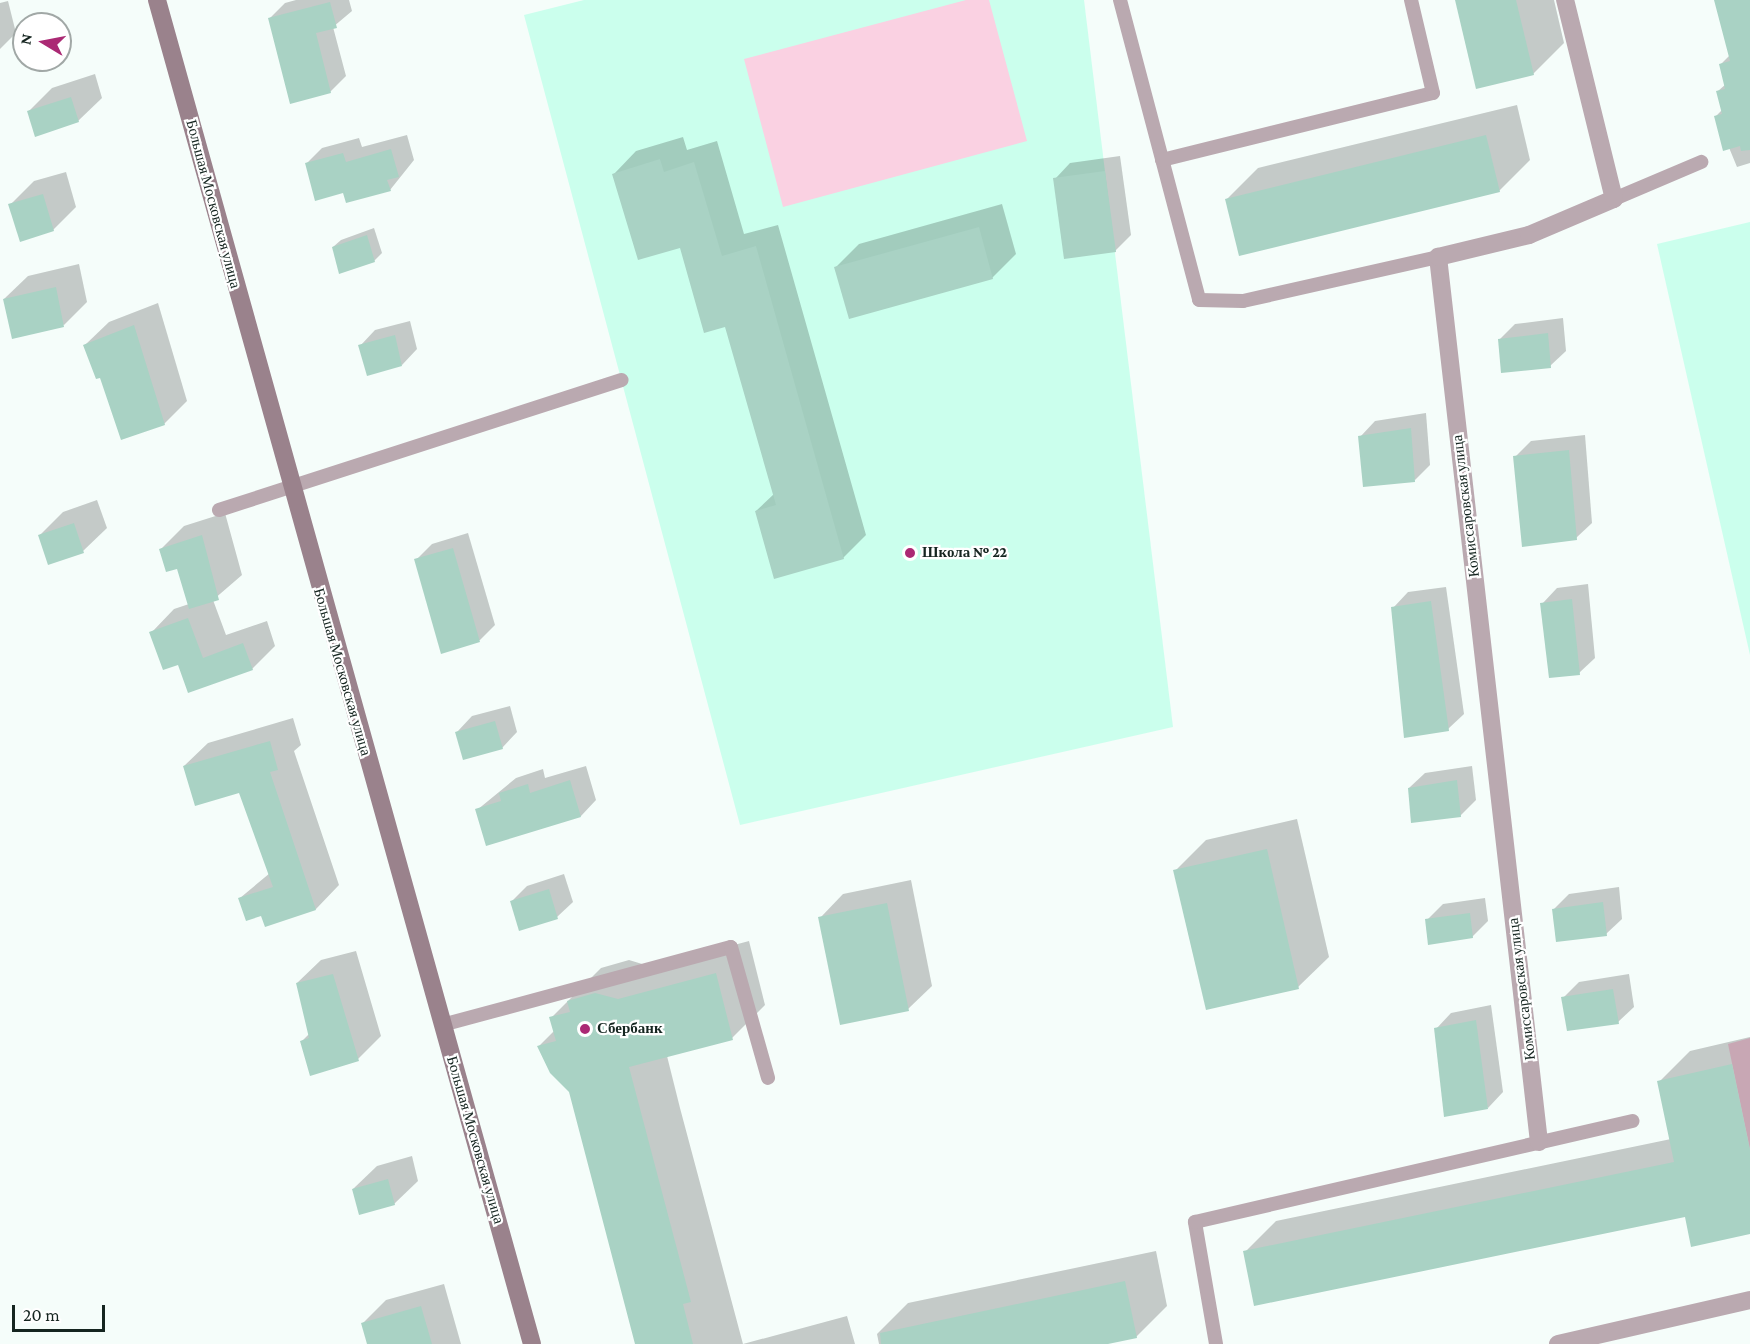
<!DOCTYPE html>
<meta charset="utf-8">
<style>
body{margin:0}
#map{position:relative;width:1750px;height:1344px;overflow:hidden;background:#f5fdfa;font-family:"Crimson Pro",serif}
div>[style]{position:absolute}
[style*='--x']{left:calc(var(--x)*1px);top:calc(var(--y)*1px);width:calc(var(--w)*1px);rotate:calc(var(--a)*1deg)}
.built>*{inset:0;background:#cbffed}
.green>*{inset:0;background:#fad1e2}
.shadow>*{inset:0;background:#0003}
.building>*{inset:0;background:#a9d2c4}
.service>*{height:14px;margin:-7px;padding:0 7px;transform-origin:7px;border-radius:7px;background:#baa9b0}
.minor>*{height:18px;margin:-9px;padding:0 9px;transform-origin:9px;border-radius:9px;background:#baa9b0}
.secondary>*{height:18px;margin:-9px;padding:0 9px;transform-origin:9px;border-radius:9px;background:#9a828c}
.dots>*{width:16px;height:16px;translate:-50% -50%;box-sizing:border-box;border:3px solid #fff;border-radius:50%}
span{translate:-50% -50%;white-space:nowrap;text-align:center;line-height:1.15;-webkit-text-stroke:4.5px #fff;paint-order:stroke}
.street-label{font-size:15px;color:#152520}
.poi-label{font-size:15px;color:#152520;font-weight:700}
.left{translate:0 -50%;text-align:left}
.north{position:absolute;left:12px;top:12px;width:60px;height:60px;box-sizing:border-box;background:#fff;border:2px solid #a1a8a6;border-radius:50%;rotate:280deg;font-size:16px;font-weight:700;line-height:24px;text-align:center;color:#152520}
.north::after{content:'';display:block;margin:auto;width:21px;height:27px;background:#ab2974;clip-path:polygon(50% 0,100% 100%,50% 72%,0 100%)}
.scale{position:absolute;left:12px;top:1305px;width:93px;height:27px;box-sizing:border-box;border:3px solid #152520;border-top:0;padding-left:8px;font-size:18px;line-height:21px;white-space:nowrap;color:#152520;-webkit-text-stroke:4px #fff;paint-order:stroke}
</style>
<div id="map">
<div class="built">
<i style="clip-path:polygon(584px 0,1084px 0,1173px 727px,740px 825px,524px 15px)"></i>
<i style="clip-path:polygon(1750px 222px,1750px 655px,1657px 244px)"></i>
</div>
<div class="green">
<i style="clip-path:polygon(966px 0,989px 0,1027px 141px,783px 207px,744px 59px)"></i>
<i style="clip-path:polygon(1750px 1038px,1750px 1149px,1728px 1044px)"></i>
</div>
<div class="shadow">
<i style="clip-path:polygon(296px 0,349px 0,352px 11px,333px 27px,346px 76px,330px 92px,270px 18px,285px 3px)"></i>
<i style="clip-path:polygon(1456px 0,1554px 0,1564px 43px,1533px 74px)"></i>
<i style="clip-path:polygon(1716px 0,1750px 0,1750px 163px,1737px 167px,1716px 116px,1722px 110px,1718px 91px,1726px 84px,1721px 64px,1730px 55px)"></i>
<i style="clip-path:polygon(8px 1px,16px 33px,0 49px,0 3px)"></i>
<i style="clip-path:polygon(95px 74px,102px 98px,78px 121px,29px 111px,52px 88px)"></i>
<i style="clip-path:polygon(1517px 105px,1530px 160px,1499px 191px,1227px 199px,1258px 168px)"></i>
<i style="clip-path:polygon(407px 135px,414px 160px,390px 190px,344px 191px,306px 164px,322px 148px,359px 138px,362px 147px)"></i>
<i style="clip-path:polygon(683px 137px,687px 150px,717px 141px,744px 234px,778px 225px,866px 535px,843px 558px,756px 511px,774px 494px,726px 325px,681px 246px,614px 174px,636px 151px)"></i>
<i style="clip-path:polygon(1120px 156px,1131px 235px,1115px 251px,1055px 179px,1070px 163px)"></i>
<i style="clip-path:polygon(66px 172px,76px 207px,53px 230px,10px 205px,34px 181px)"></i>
<i style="clip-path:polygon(1002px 204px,1016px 254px,992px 278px,836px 267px,859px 244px)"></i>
<i style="clip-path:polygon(374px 228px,382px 253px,374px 261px,333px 247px,341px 240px)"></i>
<i style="clip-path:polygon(79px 264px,87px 302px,64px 325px,4px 299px,28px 276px)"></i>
<i style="clip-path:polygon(158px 303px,187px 401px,164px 424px,101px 376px,85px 345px,109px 322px)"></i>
<i style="clip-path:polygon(1563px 318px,1566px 351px,1550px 366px,1499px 340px,1515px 324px)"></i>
<i style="clip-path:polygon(410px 321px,417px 349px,402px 365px,360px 346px,375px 330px)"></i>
<i style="clip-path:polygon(1426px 413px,1430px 465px,1415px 480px,1360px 437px,1375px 421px)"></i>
<i style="clip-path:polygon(1585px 435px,1592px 523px,1576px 538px,1515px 457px,1531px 441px)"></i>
<i style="clip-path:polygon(97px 500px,107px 528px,83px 551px,39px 536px,63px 512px)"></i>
<i style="clip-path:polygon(225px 513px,242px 575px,213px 600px,226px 635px,267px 621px,275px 646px,252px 669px,179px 663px,151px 633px,174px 609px,189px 604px,178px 567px,160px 550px,184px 526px)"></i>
<i style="clip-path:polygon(468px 533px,495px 625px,480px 640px,442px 652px,416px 560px,432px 544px)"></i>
<i style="clip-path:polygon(1588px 584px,1595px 658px,1579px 673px,1542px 604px,1557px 588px)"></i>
<i style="clip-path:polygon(1446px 587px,1464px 714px,1448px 729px,1393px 608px,1408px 592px)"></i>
<i style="clip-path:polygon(510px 706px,517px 732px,502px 748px,457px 732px,472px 716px)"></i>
<i style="clip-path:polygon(293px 718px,301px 745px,294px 751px,339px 885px,316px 909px,262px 914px,240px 898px,270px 873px,240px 791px,184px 766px,208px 743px)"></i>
<i style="clip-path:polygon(586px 766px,596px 800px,581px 816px,477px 810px,516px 778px,543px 769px,545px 778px)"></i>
<i style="clip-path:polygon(1472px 766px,1476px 800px,1460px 816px,1409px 788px,1425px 773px)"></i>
<i style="clip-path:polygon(1297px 819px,1329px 957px,1298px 987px,1175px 871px,1206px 840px)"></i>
<i style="clip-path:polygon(564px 874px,573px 902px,557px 917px,511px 902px,527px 886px)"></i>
<i style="clip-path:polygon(911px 880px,932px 986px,908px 1009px,820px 918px,843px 894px)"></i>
<i style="clip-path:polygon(1619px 887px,1622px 919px,1606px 934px,1554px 909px,1569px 894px)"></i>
<i style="clip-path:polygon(1485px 898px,1488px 921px,1472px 937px,1427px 920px,1443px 904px)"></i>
<i style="clip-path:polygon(749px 941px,765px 1005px,732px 1038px,667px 1056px,680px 1108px,743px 1344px,847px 1316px,855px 1344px,637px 1344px,571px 1091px,539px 1046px,554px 1031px,551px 1018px,601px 968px,629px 960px,652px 967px)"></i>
<i style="clip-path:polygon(356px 951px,381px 1036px,358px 1059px,301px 1042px,310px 1033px,297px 983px,321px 960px)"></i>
<i style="clip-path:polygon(1629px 974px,1634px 1007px,1618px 1022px,1563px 998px,1579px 982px)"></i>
<i style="clip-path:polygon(1491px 1005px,1503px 1092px,1488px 1108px,1436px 1029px,1451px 1013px)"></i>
<i style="clip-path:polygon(1750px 1037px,1750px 1233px,1686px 1215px,1245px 1252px,1276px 1221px,1671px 1139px,1659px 1082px,1690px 1051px)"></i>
<i style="clip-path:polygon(412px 1156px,418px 1181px,394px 1204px,353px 1189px,377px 1166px)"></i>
<i style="clip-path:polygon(1156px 1251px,1167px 1306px,1136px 1337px,1101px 1344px,879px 1344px,877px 1334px,908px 1303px)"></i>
<i style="clip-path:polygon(444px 1284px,461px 1344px,368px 1344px,363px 1323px,386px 1300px)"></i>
</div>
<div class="building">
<i style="clip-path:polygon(1455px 0,1516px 0,1534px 75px,1476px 89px)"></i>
<i style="clip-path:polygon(1714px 0,1750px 0,1750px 150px,1741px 151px,1740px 146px,1723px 151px,1714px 116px,1722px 114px,1716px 91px,1725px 89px,1719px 64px,1730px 61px)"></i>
<i style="clip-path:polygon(330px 2px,337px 28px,316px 33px,331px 93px,290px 104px,268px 18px)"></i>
<i style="clip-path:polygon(71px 97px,79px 122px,35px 137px,27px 111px)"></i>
<i style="clip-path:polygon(1486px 135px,1500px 192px,1239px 256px,1225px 199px)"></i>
<i style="clip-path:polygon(391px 149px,399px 177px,387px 180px,391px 191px,346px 203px,343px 193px,315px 201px,305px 163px,343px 153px,346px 162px)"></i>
<i style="clip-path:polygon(660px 159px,664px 172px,694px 162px,722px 256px,756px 246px,844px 559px,774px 579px,755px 511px,776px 505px,725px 327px,704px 333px,680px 248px,638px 260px,612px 174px)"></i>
<i style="clip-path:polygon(1105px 171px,1116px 252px,1064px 259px,1053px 178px)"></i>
<i style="clip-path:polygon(43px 194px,54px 231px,20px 242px,8px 204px)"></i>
<i style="clip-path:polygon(979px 227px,993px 279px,849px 319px,834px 267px)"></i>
<i style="clip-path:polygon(367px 235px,375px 262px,339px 274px,332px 247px)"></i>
<i style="clip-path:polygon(56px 287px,64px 327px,12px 339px,3px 299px)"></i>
<i style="clip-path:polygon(134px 325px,165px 425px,121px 440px,100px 378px,96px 379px,83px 345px)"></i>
<i style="clip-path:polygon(1548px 333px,1551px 368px,1501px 373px,1498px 339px)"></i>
<i style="clip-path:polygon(395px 335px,402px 366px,367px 376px,358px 345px)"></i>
<i style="clip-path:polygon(1411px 428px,1415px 482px,1363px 487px,1358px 436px)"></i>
<i style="clip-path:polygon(1569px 450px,1577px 540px,1522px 547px,1513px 456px)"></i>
<i style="clip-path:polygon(74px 523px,84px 553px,48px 565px,38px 535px)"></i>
<i style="clip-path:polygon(202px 535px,219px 600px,189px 609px,177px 569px,166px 572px,159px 549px)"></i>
<i style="clip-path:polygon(453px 548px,480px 642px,441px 654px,414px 559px)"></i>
<i style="clip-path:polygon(1572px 599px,1580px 675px,1549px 678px,1540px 603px)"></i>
<i style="clip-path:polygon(1431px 601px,1449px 731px,1404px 738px,1391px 607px)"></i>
<i style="clip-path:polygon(188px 618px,203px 658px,243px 643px,253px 670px,188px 693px,178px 665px,163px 670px,149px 632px)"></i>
<i style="clip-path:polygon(495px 721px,503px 749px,463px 760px,455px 732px)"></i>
<i style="clip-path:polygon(270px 741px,278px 770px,270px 772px,316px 910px,265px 927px,261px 916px,246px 921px,238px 898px,273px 887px,239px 793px,195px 806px,183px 766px)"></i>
<i style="clip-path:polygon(570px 780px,581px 817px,486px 846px,475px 809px,501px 801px,499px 793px,528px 784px,530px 793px)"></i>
<i style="clip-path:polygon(1457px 780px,1461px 817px,1411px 823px,1408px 788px)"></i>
<i style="clip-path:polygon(1267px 849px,1299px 989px,1206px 1010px,1173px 870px)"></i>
<i style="clip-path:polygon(549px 889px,558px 919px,519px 931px,510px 901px)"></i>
<i style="clip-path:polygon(1603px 902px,1607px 936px,1556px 942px,1552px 909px)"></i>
<i style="clip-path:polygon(887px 903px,909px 1011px,840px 1025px,818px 917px)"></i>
<i style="clip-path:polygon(1470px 913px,1473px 938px,1428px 945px,1425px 919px)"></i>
<i style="clip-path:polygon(716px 973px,733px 1040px,629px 1067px,691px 1302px,683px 1304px,693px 1344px,635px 1344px,569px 1092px,550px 1073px,537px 1046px,556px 1041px,549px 1017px,570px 1012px,567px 1001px,595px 993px,618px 999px)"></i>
<i style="clip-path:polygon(333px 974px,359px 1061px,310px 1076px,300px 1041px,309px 1038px,296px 983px)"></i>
<i style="clip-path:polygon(1613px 989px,1619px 1024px,1567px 1031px,1561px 997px)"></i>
<i style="clip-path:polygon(1476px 1020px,1488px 1109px,1444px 1117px,1434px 1028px)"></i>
<i style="clip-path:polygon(1732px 1064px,1750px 1150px,1750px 1234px,1691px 1247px,1685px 1217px,1254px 1306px,1243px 1251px,1674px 1162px,1657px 1081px)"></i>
<i style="clip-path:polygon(388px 1179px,395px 1205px,359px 1215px,352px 1189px)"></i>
<i style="clip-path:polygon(1125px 1281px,1137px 1338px,1108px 1344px,881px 1344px,880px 1333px)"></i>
<i style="clip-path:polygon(421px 1306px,432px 1344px,367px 1344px,361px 1323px)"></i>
</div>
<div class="service">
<i style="--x:1120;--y:0;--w:310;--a:75.2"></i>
<i style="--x:1199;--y:300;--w:44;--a:1.3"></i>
<i style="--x:1243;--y:301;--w:200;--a:-12.7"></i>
<i style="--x:1162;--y:160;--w:279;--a:-13.9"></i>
<i style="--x:1433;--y:93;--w:96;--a:-103.3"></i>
<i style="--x:1614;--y:199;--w:95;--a:-23"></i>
<i style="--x:219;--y:510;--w:423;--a:-17.9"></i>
<i style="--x:442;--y:1025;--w:299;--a:-15.1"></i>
<i style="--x:731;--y:947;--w:136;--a:74.2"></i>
<i style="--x:1216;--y:1344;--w:124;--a:-99.8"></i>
<i style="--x:1195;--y:1222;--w:449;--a:-13"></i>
</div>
<div class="minor">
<i style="--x:1539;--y:1142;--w:891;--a:-96.51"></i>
<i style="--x:1438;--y:257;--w:94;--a:-13.6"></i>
<i style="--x:1529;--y:235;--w:92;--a:-23"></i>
<i style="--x:1614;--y:199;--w:205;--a:-103.8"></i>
<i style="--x:1558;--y:1344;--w:197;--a:-12.9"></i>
</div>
<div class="secondary">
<i style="--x:157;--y:0;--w:1395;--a:74.41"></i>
</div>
<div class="dots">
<i style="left:910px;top:553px;background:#ab2974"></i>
<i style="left:585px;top:1029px;background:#ab2974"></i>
</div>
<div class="street-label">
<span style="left:213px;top:204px;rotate:75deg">Большая Московская улица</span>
<span style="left:1466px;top:506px;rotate:-97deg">Комиссаровская улица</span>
<span style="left:342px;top:672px;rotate:74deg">Большая Московская улица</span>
<span style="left:1522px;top:989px;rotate:-97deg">Комиссаровская улица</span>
<span style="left:475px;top:1140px;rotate:74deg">Большая Московская улица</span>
</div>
<div class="poi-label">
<span class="left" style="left:922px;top:553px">Школа № 22</span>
<span class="left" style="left:597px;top:1029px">Сбербанк</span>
</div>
<div class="north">N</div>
<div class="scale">20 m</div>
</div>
